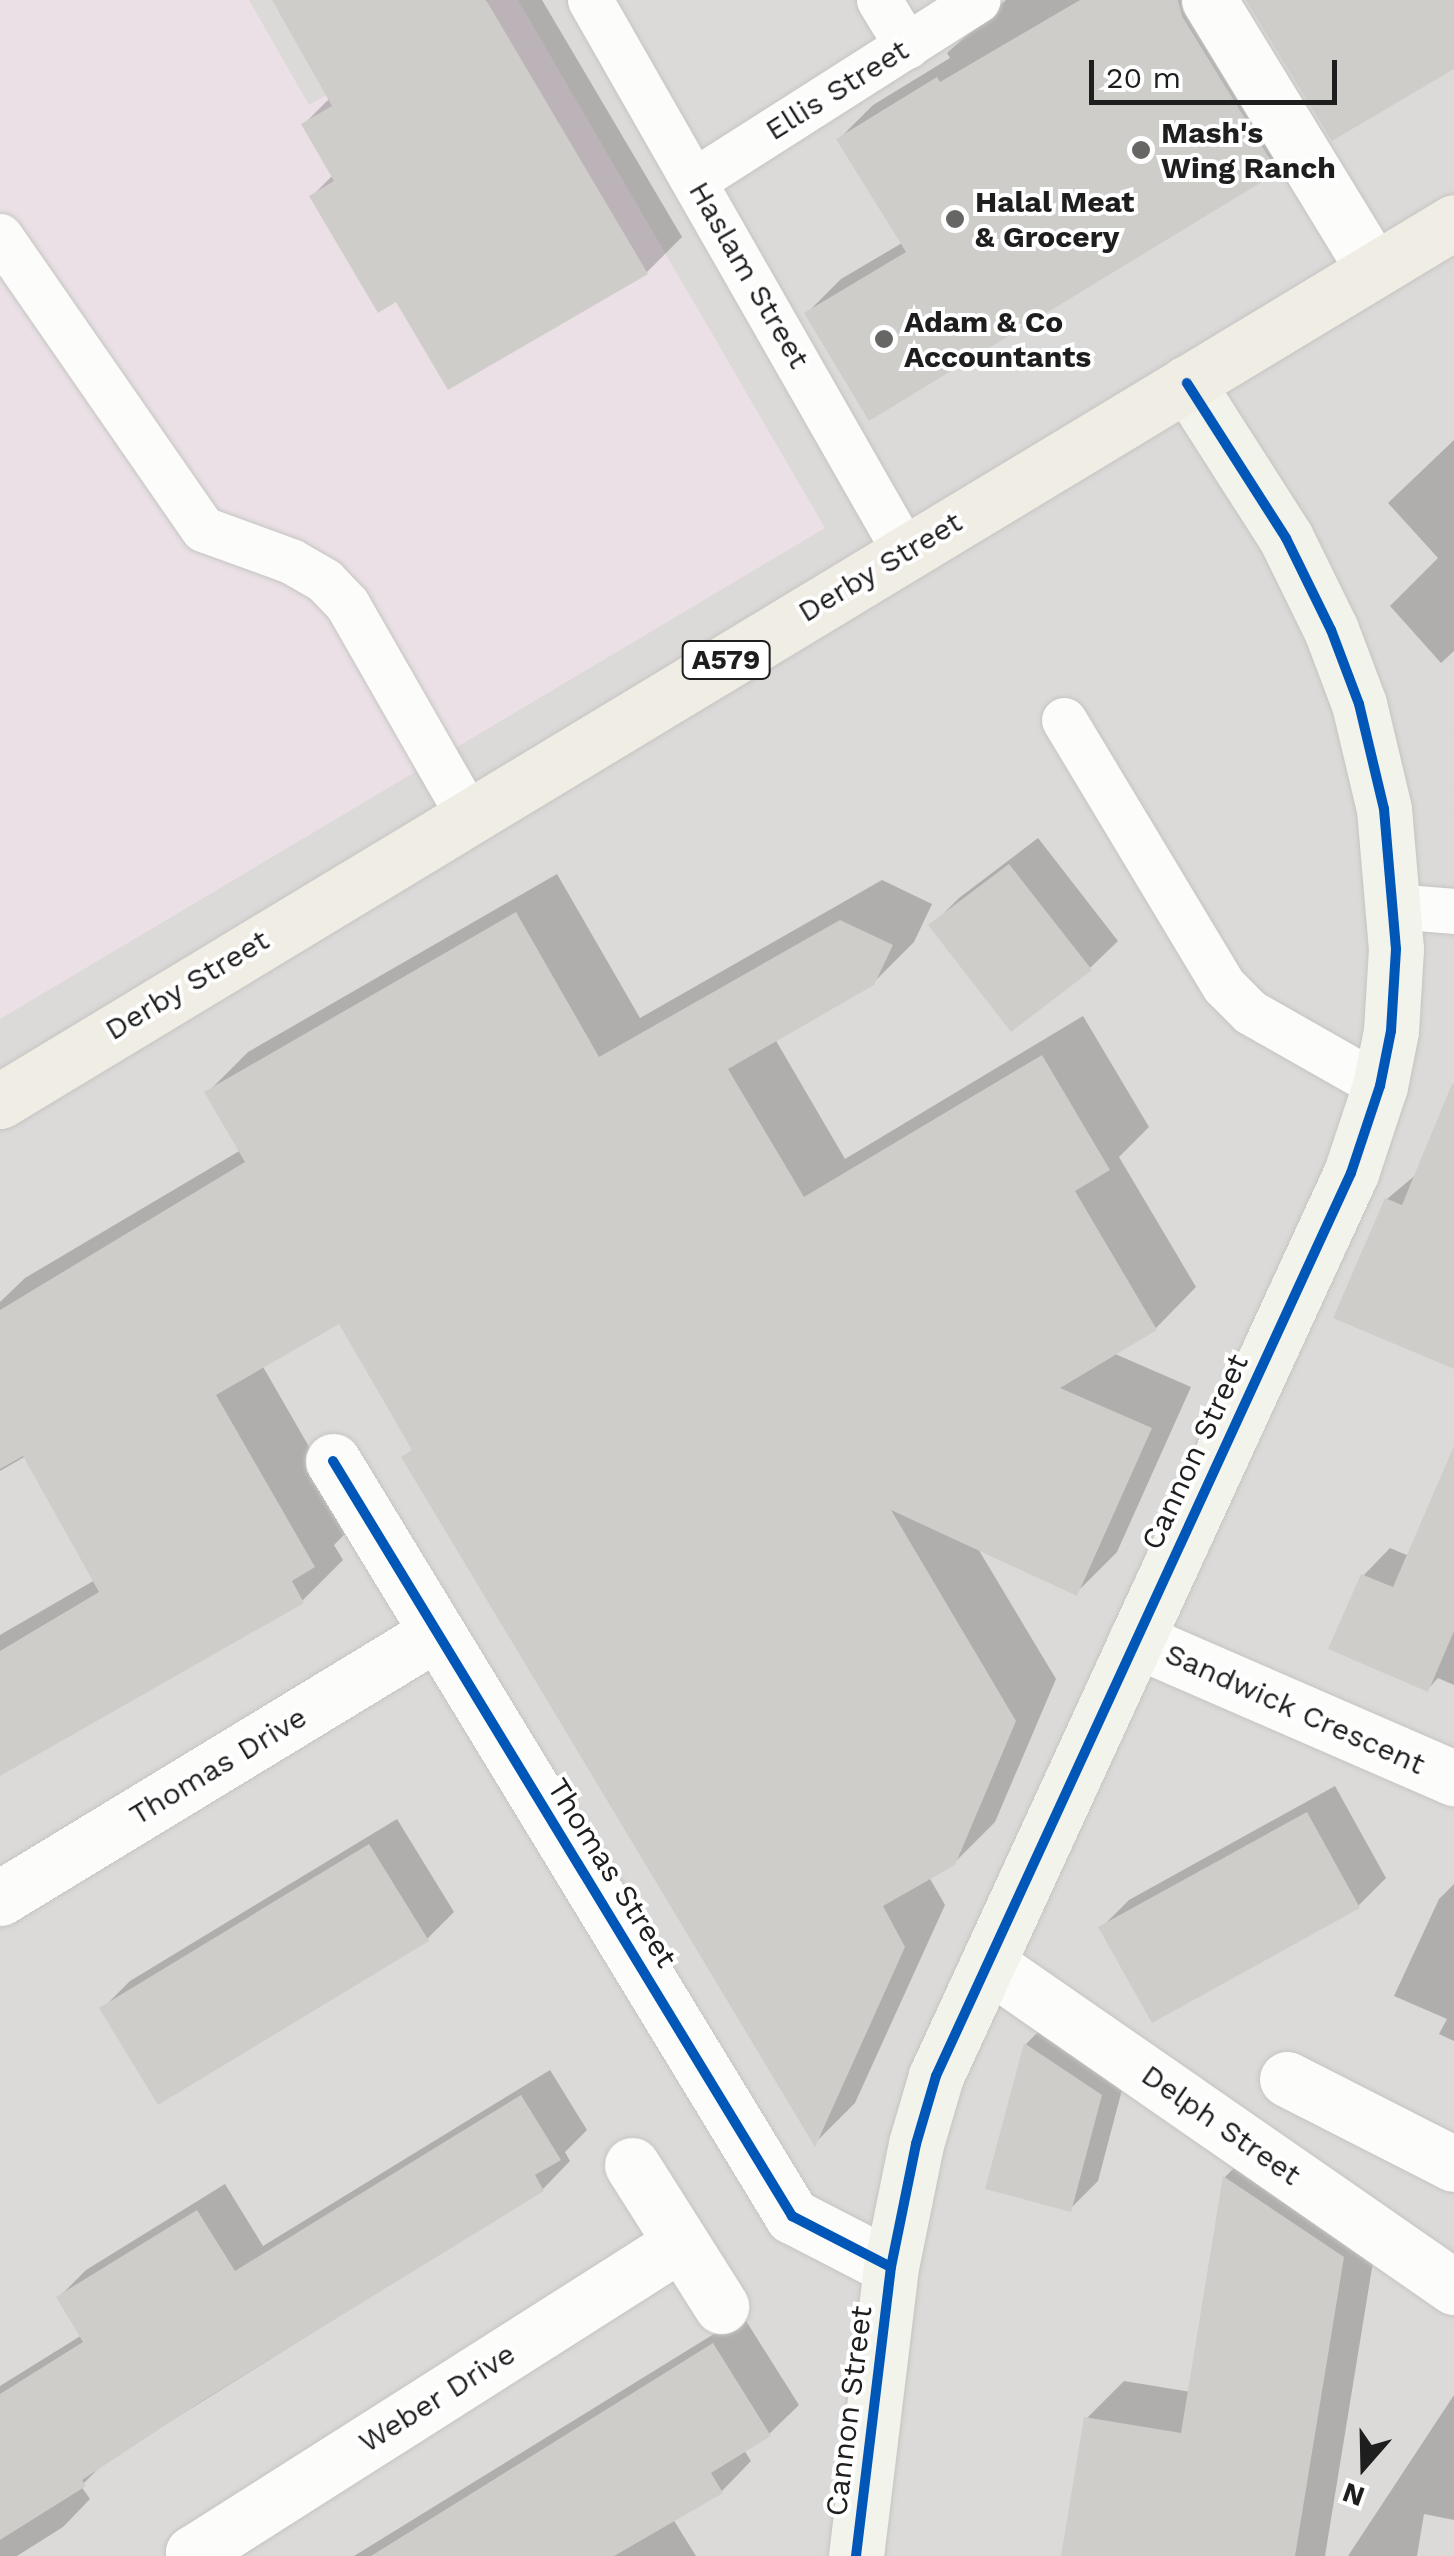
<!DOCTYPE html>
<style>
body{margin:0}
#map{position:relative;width:1454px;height:2556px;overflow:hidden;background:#edebe7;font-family:"Work Sans",sans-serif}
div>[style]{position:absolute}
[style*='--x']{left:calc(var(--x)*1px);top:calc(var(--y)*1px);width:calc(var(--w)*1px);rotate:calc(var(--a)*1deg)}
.residential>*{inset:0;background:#dcdad8}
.industrial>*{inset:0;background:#eae0e5}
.religious>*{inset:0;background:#dbdad8}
.shadow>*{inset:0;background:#0003}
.building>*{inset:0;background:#cfcdca}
.roads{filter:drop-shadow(0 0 2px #c5c4c3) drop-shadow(0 0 2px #c5c4c3)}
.lane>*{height:45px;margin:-22.5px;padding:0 22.5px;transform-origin:22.5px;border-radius:22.5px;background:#fcfcfb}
.street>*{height:55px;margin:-27.5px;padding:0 27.5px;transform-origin:27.5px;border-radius:27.5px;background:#fcfcfb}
.secondary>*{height:55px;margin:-27.5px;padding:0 27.5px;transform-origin:27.5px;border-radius:27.5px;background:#f2f3eb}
.primary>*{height:55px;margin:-27.5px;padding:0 27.5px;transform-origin:27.5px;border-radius:27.5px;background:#f0ede4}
.cycleway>*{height:10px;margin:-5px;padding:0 5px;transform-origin:5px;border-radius:5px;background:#0057b8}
.dots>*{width:28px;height:28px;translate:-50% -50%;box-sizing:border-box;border:5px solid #fff;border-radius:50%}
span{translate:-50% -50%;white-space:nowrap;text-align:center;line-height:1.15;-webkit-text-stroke:8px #fff;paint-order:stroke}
.shield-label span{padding:2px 8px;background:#fff;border:2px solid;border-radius:8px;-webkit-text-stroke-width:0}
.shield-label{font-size:28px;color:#1e1e1e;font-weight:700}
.street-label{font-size:30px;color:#1e1e1e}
.poi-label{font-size:30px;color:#1e1e1e;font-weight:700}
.left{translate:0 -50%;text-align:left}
.north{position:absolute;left:1314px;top:2416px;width:100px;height:100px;-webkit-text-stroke:8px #fff;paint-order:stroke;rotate:200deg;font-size:28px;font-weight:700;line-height:40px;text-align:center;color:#1e1e1e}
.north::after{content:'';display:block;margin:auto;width:35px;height:45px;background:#1e1e1e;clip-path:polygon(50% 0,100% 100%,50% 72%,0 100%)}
.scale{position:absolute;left:1089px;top:60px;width:248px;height:45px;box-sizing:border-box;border:5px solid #1e1e1e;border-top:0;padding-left:12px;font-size:30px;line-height:35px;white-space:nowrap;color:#1e1e1e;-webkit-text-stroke:8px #fff;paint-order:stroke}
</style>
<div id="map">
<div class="residential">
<i style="clip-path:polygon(0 0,1454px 0,1454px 2556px,0 2556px)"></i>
</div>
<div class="industrial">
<i style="clip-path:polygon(0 0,249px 0,309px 105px,490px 0,518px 0,825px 528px,0 1019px)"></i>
</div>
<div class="religious">
<i style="clip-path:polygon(1454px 727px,1454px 833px,1441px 738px)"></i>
</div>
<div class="shadow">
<i style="clip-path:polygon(274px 0,542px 0,682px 237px,647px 272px,449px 387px,397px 299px,312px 196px,333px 175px,304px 124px,330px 98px)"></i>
<i style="clip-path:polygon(1006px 0,1182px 0,1310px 137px,1276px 170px,807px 313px,841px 279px,902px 243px,839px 139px,873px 105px,950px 58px,947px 53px)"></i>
<i style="clip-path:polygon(1454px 440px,1454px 651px,1441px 663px,1390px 606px,1438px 558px,1388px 503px)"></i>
<i style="clip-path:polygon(1038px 838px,1118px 941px,1090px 968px,931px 926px,959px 898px)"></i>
<i style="clip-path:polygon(557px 874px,640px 1018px,882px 880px,932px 904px,914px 942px,873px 983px,775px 1039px,845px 1159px,1083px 1016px,1149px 1127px,1119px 1157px,1196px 1287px,1156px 1328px,1113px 1353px,1191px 1387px,1117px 1552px,1076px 1593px,977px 1547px,1056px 1679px,995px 1822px,954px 1863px,929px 1877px,945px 1905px,855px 2103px,815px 2143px,404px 1458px,414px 1448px,340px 1320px,262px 1365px,354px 1525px,334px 1545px,343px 1560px,302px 1601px,0 1771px,0 1635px,95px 1580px,26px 1456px,0 1471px,0 1302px,25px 1278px,241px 1150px,208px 1092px,248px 1052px)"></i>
<i style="clip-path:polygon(1454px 1084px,1454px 1368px,1387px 1199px,1418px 1173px)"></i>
<i style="clip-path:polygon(1454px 1488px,1454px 1685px,1438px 1678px,1428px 1689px,1363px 1576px,1390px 1548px,1409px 1556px)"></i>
<i style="clip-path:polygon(1335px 1786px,1386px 1878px,1358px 1906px,1101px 1928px,1129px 1900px)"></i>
<i style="clip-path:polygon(397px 1819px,454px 1912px,427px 1939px,103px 2008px,130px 1981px)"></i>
<i style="clip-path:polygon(1454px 1884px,1454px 2041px,1439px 2034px,1447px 2019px,1394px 1996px,1439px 1899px)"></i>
<i style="clip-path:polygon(1053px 2017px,1128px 2067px,1098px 2181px,1070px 2209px,988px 2188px,1026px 2044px)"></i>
<i style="clip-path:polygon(550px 2070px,587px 2130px,565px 2152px,570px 2161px,543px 2189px,105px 2462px,81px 2486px,90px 2499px,63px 2527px,17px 2556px,0 2556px,0 2386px,82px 2335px,59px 2297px,86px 2270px,225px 2184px,263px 2246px)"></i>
<i style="clip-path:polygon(1262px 2140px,1380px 2219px,1325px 2556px,1063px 2556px,1087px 2418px,1124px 2381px,1191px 2392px,1225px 2177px)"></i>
<i style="clip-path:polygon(743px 2316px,799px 2405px,769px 2434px,744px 2450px,751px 2461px,722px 2491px,673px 2519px,696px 2556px,354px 2556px)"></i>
<i style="clip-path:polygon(1454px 2395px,1454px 2520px,1424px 2514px,1417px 2556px,1348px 2556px)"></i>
</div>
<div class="building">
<i style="clip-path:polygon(272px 0,486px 0,648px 274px,448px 390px,396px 302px,378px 313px,309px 196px,334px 181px,301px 124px,332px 106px)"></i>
<i style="clip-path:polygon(1080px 0,1178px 0,1182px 16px,1278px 172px,869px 421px,804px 313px,906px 252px,836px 139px,937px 77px,940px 82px)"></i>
<i style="clip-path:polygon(1246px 0,1454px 0,1454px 69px,1332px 141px)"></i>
<i style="clip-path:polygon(1009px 864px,1092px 970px,1011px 1032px,928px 925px)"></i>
<i style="clip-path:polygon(516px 912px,599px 1057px,840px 920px,893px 945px,874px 985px,728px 1069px,804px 1197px,1042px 1055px,1110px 1170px,1075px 1191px,1157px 1330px,1060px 1388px,1152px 1428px,1077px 1596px,891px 1510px,1016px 1721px,955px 1865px,883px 1906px,905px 1947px,815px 2147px,401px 1457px,412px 1450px,339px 1324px,216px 1395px,315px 1567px,292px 1581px,304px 1603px,0 1776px,0 1651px,99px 1592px,23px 1456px,0 1469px,0 1310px,245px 1162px,204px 1092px)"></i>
<i style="clip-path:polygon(1452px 1084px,1454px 1084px,1454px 1369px,1333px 1318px,1385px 1198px,1402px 1205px)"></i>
<i style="clip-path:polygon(1454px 1446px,1454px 1631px,1428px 1692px,1328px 1649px,1361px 1574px,1393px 1587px)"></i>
<i style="clip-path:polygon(1307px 1812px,1360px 1908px,1152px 2023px,1098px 1927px)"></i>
<i style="clip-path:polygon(369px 1844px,429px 1941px,158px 2105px,99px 2008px)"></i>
<i style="clip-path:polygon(1024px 2043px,1102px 2095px,1071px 2212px,985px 2189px)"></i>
<i style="clip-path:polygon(521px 2095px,561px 2160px,535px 2175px,544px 2191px,202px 2401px,82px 2480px,86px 2486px,0 2540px,0 2394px,83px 2342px,56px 2297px,197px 2210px,235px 2271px)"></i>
<i style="clip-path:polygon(1223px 2176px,1344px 2257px,1295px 2556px,1061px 2556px,1084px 2417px,1181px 2433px)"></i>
<i style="clip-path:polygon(713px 2343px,771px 2436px,711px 2473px,723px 2493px,614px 2556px,371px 2556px)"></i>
</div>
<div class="roads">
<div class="lane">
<i style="--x:590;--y:0;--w:636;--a:60.29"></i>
<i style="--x:879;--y:0;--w:54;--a:58.7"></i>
<i style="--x:695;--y:180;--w:335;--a:-32.5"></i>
<i style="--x:0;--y:236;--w:356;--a:55.3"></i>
<i style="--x:203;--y:529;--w:94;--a:20"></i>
<i style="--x:291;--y:561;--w:39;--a:30"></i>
<i style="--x:325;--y:581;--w:32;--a:46"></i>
<i style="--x:347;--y:604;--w:243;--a:60.2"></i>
<i style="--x:1064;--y:720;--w:310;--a:59"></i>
<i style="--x:1224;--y:986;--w:37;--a:45"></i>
<i style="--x:1250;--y:1012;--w:150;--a:29.6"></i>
<i style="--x:1392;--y:906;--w:62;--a:4.6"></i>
</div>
<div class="street">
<i style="--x:1209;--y:0;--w:316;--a:58.6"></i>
<i style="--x:333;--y:1461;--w:884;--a:58.7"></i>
<i style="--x:792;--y:2216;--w:111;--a:27.3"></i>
<i style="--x:1136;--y:1640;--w:347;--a:23.5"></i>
<i style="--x:0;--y:1898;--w:510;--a:-31.29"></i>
<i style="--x:988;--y:1964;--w:567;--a:34.73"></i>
<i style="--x:1287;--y:2079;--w:187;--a:27"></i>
<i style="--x:632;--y:2165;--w:167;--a:57.7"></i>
<i style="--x:195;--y:2556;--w:4;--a:-124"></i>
<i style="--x:193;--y:2553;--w:578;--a:-32.43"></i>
</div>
<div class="secondary">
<i style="--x:856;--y:2556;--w:291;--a:-83.1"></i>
<i style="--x:891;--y:2267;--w:126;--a:-78.5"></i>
<i style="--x:916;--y:2144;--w:71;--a:-73.6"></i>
<i style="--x:936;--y:2076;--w:994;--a:-65.32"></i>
<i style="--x:1351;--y:1173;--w:92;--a:-71.6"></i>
<i style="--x:1380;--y:1086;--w:56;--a:-78.7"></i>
<i style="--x:1391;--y:1031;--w:82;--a:-86.5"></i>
<i style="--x:1396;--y:949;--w:141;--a:-94.9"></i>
<i style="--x:1384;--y:809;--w:108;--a:-103.4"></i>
<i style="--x:1359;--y:704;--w:79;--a:-110.7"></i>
<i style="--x:1331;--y:630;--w:102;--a:-116.1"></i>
<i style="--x:1286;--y:538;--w:184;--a:-122.6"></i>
</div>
<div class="primary">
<i style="--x:0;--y:1101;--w:1699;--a:-31.15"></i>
</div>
</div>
<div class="cycleway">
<i style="--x:333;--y:1461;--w:884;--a:58.7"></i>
<i style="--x:792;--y:2216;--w:111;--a:27.3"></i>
<i style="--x:856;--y:2556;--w:291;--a:-83.1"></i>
<i style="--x:891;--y:2267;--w:126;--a:-78.5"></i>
<i style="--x:916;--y:2144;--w:71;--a:-73.6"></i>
<i style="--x:936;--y:2076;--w:994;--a:-65.32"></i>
<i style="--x:1351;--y:1173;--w:92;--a:-71.6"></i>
<i style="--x:1380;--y:1086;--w:56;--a:-78.7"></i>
<i style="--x:1391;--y:1031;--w:82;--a:-86.5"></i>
<i style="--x:1396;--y:949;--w:141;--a:-94.9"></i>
<i style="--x:1384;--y:809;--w:108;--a:-103.4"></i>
<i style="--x:1359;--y:704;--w:79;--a:-110.7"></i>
<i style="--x:1331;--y:630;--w:102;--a:-116.1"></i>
<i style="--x:1286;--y:538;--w:184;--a:-122.6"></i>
</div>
<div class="dots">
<i style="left:1141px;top:150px;background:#666664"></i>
<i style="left:955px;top:219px;background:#666664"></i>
<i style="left:884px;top:339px;background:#666664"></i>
</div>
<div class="shield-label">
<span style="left:726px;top:660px">A579</span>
</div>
<div class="street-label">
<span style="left:837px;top:90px;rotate:-32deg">Ellis Street</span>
<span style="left:749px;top:275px;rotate:60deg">Haslam Street</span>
<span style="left:880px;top:567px;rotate:-31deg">Derby Street</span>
<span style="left:187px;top:985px;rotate:-31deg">Derby Street</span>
<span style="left:1195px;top:1452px;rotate:-65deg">Cannon Street</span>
<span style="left:1295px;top:1709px;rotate:24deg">Sandwick Crescent</span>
<span style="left:218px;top:1766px;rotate:-31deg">Thomas Drive</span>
<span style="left:612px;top:1873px;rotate:58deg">Thomas Street</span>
<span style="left:1221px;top:2125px;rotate:35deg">Delph Street</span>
<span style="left:437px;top:2398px;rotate:-32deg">Weber Drive</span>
<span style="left:849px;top:2411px;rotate:-83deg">Cannon Street</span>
</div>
<div class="poi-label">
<span class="left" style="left:1161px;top:150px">Mash's<br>Wing Ranch</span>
<span class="left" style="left:975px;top:219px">Halal Meat<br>&amp; Grocery</span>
<span class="left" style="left:904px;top:339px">Adam &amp; Co<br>Accountants</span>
</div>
<div class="north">N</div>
<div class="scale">20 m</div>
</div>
